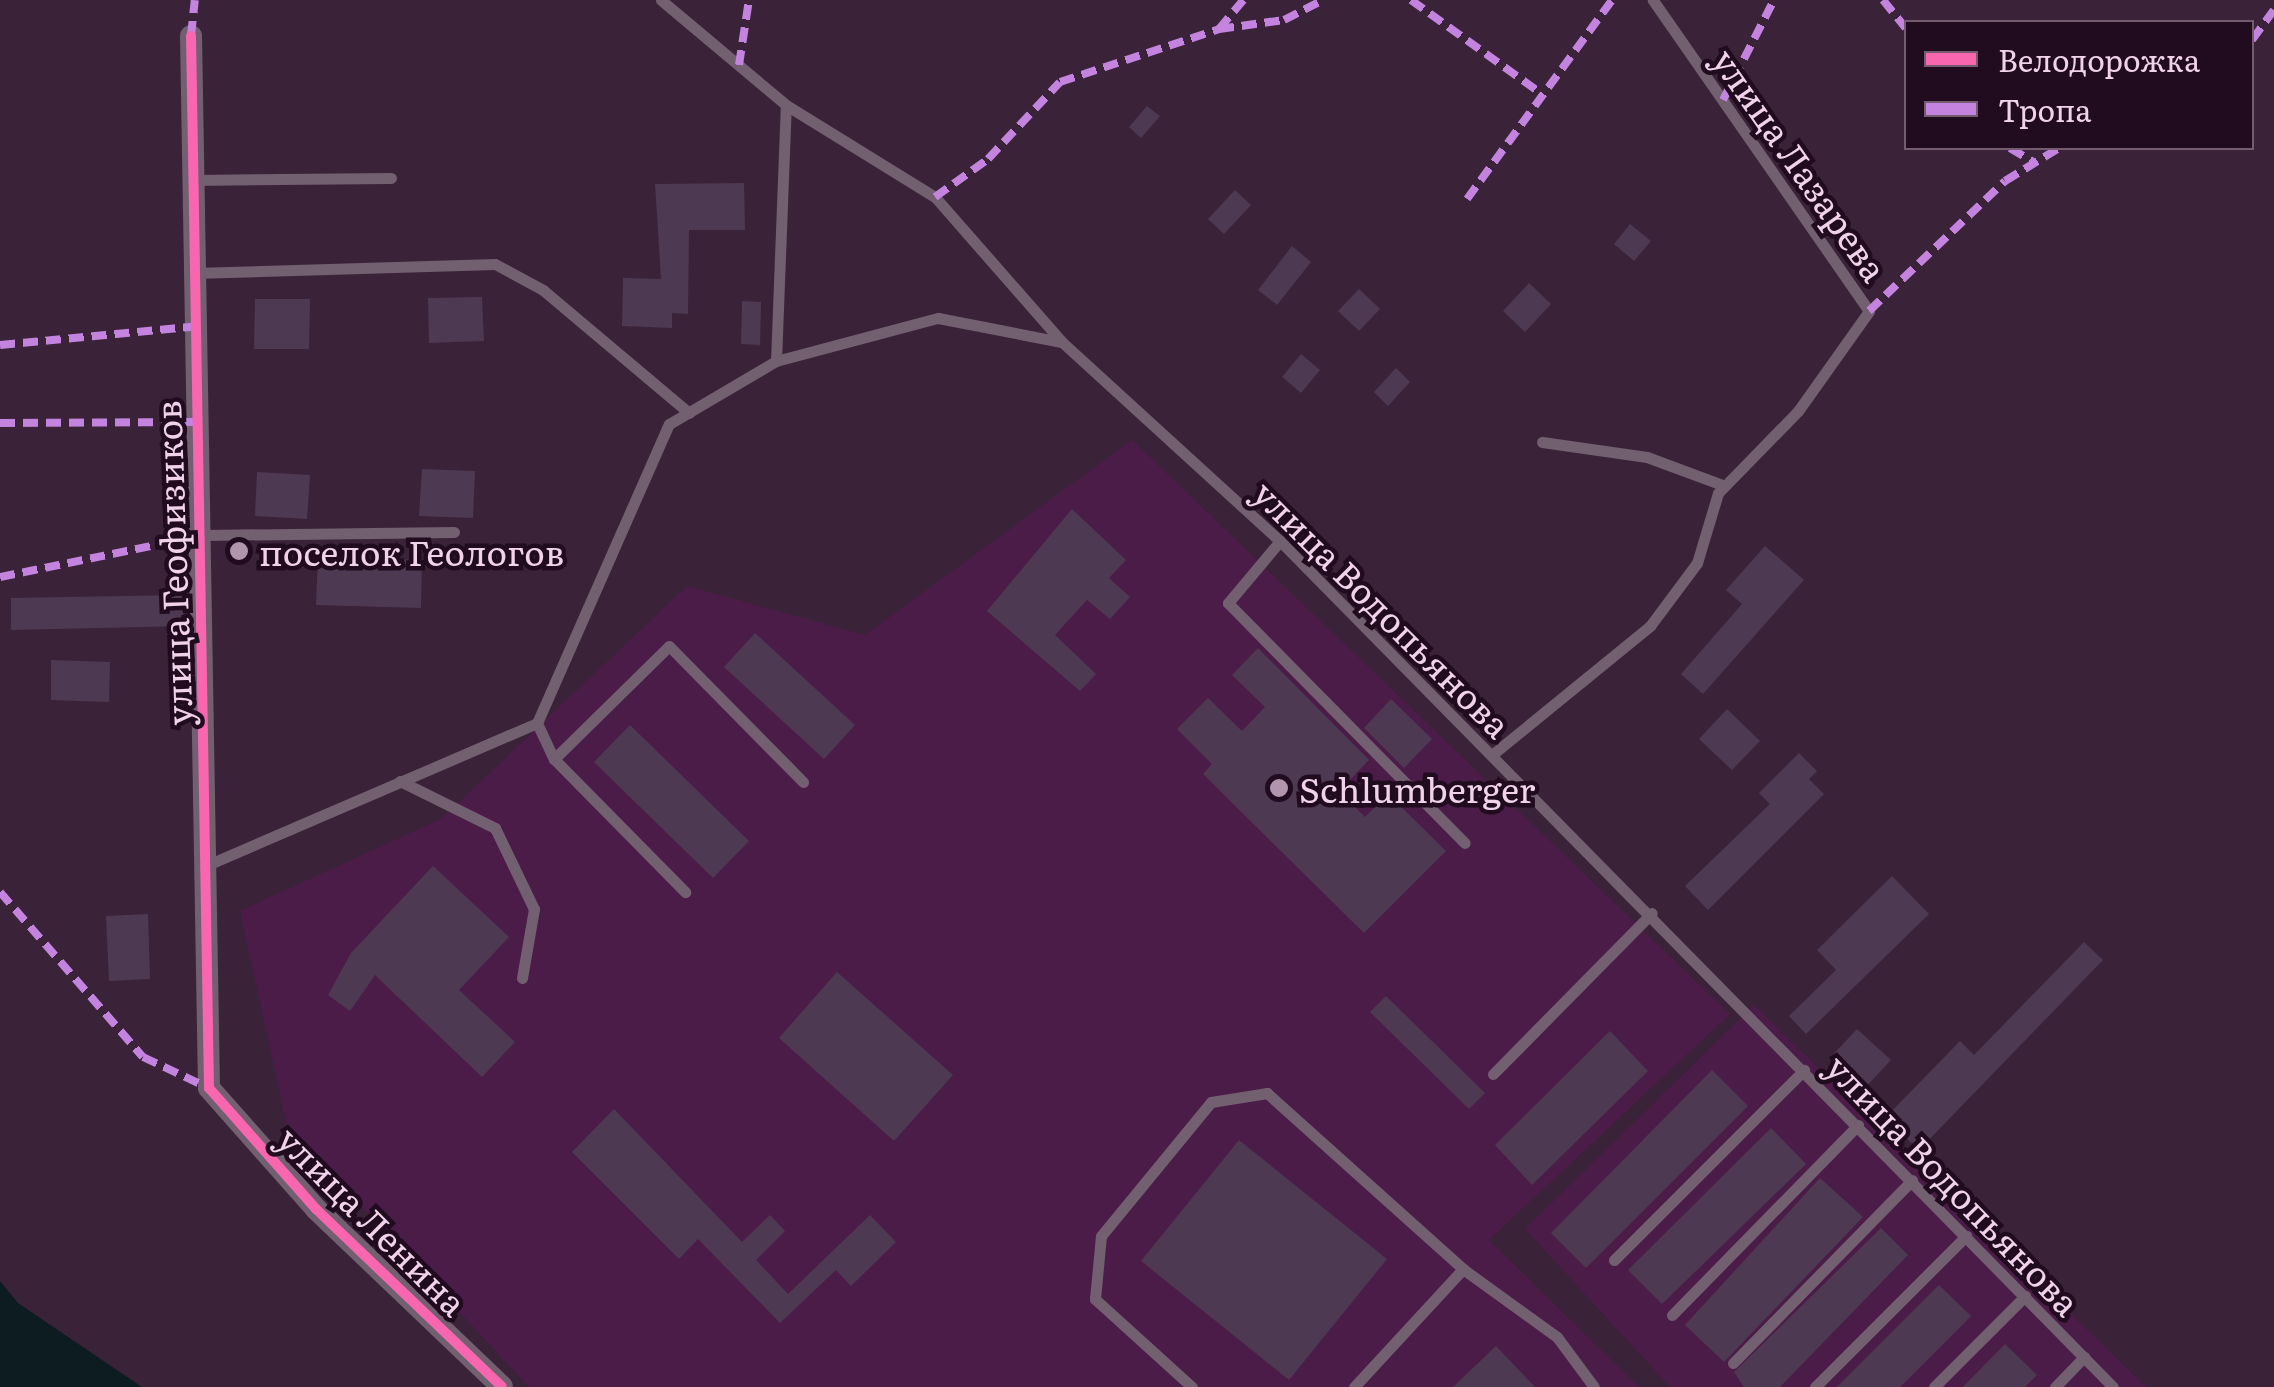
<!DOCTYPE html>
<meta charset="utf-8">
<style>
body{margin:0}
#map{position:relative;width:2274px;height:1387px;overflow:hidden;background:#3a2239;font-family:Literata,serif}
div>[style]{position:absolute}
[style*='--x']{left:calc(var(--x)*1px);top:calc(var(--y)*1px);width:calc(var(--w)*1px);rotate:calc(var(--a)*1deg)}
.built>*{inset:0;background:#4c1c49}
.water>*{inset:0;background:#0c1c21}
.building>*{inset:0;background:#4e3953}
.lane>*{height:11px;margin:-5.5px;padding:0 5.5px;transform-origin:5.5px;border-radius:5.5px;background:#725f70}
.street>*{height:22px;margin:-11px;padding:0 11px;transform-origin:11px;border-radius:11px;background:#725f70}
.quiet>*{height:8px;margin-top:-4px;transform-origin:0;background:repeating-linear-gradient(90deg,#c483df 0 15px,transparent 0 23px)}
.cycleway>*{height:10px;margin:-5px;padding:0 5px;transform-origin:5px;border-radius:5px;background:#f766af}
.dots>*{width:28px;height:28px;translate:-50% -50%;box-sizing:border-box;border:5px solid #200c1e;border-radius:50%}
span{translate:-50% -50%;white-space:nowrap;text-align:center;line-height:1.15;-webkit-text-stroke:9px #200c1e;paint-order:stroke}
.street-label{font-size:35px;color:#f0d3eb}
.poi-label{font-size:35px;color:#f0d3eb}
.left{translate:0 -50%;text-align:left}
.legend{position:absolute;left:1904px;top:20px;width:350px;height:130px;box-sizing:border-box;background:#200c1e;border:2px solid #735c70;margin:0;padding:12px 18px;list-style:none;font-size:30px;color:#f0d3eb}
.legend li{display:flex;align-items:center;gap:20px;height:50px}
.legend b{width:50px;border:2px solid #735c70}
</style>
<div id="map">
<div class="built">
<i style="clip-path:polygon(1132px 440px,1730px 1014px,1489px 1240px,1639px 1387px,529px 1387px,287px 1126px,240px 911px,441px 819px,687px 586px,865px 635px)"></i>
<i style="clip-path:polygon(1754px 1005px,2146px 1387px,1670px 1387px,1525px 1229px)"></i>
</div>
<div class="water">
<i style="clip-path:polygon(0 1281px,18px 1303px,142px 1387px,0 1387px)"></i>
</div>
<div class="building">
<i style="clip-path:polygon(1147px 106px,1160px 116px,1141px 138px,1129px 127px)"></i>
<i style="clip-path:polygon(744px 183px,745px 230px,689px 230px,688px 314px,672px 313px,672px 328px,622px 326px,623px 278px,661px 279px,655px 184px)"></i>
<i style="clip-path:polygon(1235px 190px,1251px 205px,1224px 234px,1208px 219px)"></i>
<i style="clip-path:polygon(1630px 224px,1651px 241px,1634px 261px,1614px 244px)"></i>
<i style="clip-path:polygon(1292px 246px,1311px 262px,1277px 305px,1258px 290px)"></i>
<i style="clip-path:polygon(1529px 283px,1551px 304px,1525px 332px,1503px 311px)"></i>
<i style="clip-path:polygon(1359px 289px,1380px 309px,1359px 331px,1338px 311px)"></i>
<i style="clip-path:polygon(482px 297px,484px 341px,429px 343px,428px 298px)"></i>
<i style="clip-path:polygon(255px 299px,310px 299px,309px 349px,254px 349px)"></i>
<i style="clip-path:polygon(742px 301px,761px 302px,760px 345px,741px 344px)"></i>
<i style="clip-path:polygon(1301px 354px,1320px 370px,1301px 393px,1282px 377px)"></i>
<i style="clip-path:polygon(1396px 368px,1410px 382px,1388px 406px,1374px 392px)"></i>
<i style="clip-path:polygon(422px 469px,475px 471px,473px 518px,419px 516px)"></i>
<i style="clip-path:polygon(257px 472px,310px 475px,307px 519px,255px 516px)"></i>
<i style="clip-path:polygon(1072px 509px,1126px 560px,1109px 578px,1130px 597px,1110px 619px,1087px 600px,1055px 635px,1096px 674px,1080px 691px,987px 611px)"></i>
<i style="clip-path:polygon(1765px 546px,1804px 580px,1703px 694px,1681px 674px,1742px 604px,1726px 590px)"></i>
<i style="clip-path:polygon(318px 557px,422px 560px,421px 608px,316px 605px)"></i>
<i style="clip-path:polygon(183px 595px,184px 626px,11px 630px,11px 598px)"></i>
<i style="clip-path:polygon(755px 633px,855px 725px,824px 759px,724px 667px)"></i>
<i style="clip-path:polygon(1258px 648px,1369px 760px,1339px 791px,1365px 817px,1388px 794px,1446px 851px,1364px 933px,1203px 774px,1212px 764px,1177px 729px,1208px 698px,1242px 731px,1265px 707px,1232px 675px)"></i>
<i style="clip-path:polygon(51px 660px,110px 662px,109px 702px,51px 700px)"></i>
<i style="clip-path:polygon(1391px 699px,1432px 739px,1404px 768px,1364px 728px)"></i>
<i style="clip-path:polygon(1727px 709px,1760px 741px,1732px 770px,1699px 739px)"></i>
<i style="clip-path:polygon(630px 725px,749px 841px,713px 878px,594px 762px)"></i>
<i style="clip-path:polygon(1799px 753px,1817px 771px,1809px 779px,1824px 794px,1708px 910px,1685px 886px,1770px 804px,1759px 793px)"></i>
<i style="clip-path:polygon(433px 866px,509px 937px,459px 990px,515px 1042px,482px 1077px,375px 975px,350px 1011px,328px 995px,351px 953px)"></i>
<i style="clip-path:polygon(1892px 876px,1929px 914px,1806px 1034px,1789px 1016px,1836px 970px,1817px 950px)"></i>
<i style="clip-path:polygon(148px 914px,150px 979px,109px 981px,106px 916px)"></i>
<i style="clip-path:polygon(2084px 942px,2103px 960px,1919px 1150px,1885px 1118px,1960px 1041px,1974px 1055px)"></i>
<i style="clip-path:polygon(837px 972px,953px 1075px,894px 1141px,779px 1038px)"></i>
<i style="clip-path:polygon(1386px 996px,1485px 1093px,1469px 1109px,1370px 1012px)"></i>
<i style="clip-path:polygon(1857px 1029px,1891px 1060px,1863px 1090px,1829px 1059px)"></i>
<i style="clip-path:polygon(1610px 1031px,1648px 1071px,1532px 1185px,1495px 1145px)"></i>
<i style="clip-path:polygon(1712px 1070px,1748px 1106px,1586px 1268px,1551px 1233px)"></i>
<i style="clip-path:polygon(614px 1109px,742px 1242px,770px 1215px,785px 1231px,756px 1260px,788px 1294px,870px 1215px,896px 1242px,851px 1286px,836px 1270px,780px 1323px,698px 1239px,679px 1259px,572px 1152px)"></i>
<i style="clip-path:polygon(1771px 1128px,1806px 1164px,1662px 1304px,1628px 1270px)"></i>
<i style="clip-path:polygon(1239px 1140px,1387px 1259px,1289px 1380px,1141px 1261px)"></i>
<i style="clip-path:polygon(1820px 1178px,1863px 1217px,1724px 1362px,1685px 1325px)"></i>
<i style="clip-path:polygon(1881px 1228px,1908px 1255px,1780px 1387px,1744px 1387px,1734px 1372px)"></i>
<i style="clip-path:polygon(1939px 1285px,1971px 1316px,1900px 1387px,1837px 1387px)"></i>
<i style="clip-path:polygon(2005px 1344px,2037px 1375px,2025px 1387px,1963px 1387px)"></i>
<i style="clip-path:polygon(1496px 1346px,1535px 1387px,1453px 1387px)"></i>
</div>
<div class="lane">
<i style="--x:661;--y:0;--w:163;--a:40"></i>
<i style="--x:786;--y:105;--w:175;--a:31.7"></i>
<i style="--x:935;--y:197;--w:193;--a:48.8"></i>
<i style="--x:1062;--y:342;--w:295;--a:42.4"></i>
<i style="--x:1280;--y:541;--w:1187;--a:45.44"></i>
<i style="--x:192;--y:180;--w:199;--a:-0.6"></i>
<i style="--x:193;--y:273;--w:302;--a:-1.7"></i>
<i style="--x:495;--y:264;--w:55;--a:28.4"></i>
<i style="--x:543;--y:290;--w:191;--a:40.1"></i>
<i style="--x:776;--y:361;--w:256;--a:-87.8"></i>
<i style="--x:1542;--y:442;--w:106;--a:8.1"></i>
<i style="--x:1647;--y:457;--w:83;--a:20.4"></i>
<i style="--x:204;--y:535;--w:250;--a:-0.7"></i>
<i style="--x:1280;--y:541;--w:81;--a:130"></i>
<i style="--x:1228;--y:603;--w:337;--a:45.4"></i>
<i style="--x:537;--y:723;--w:327;--a:-66.2"></i>
<i style="--x:669;--y:424;--w:124;--a:-30.5"></i>
<i style="--x:776;--y:361;--w:168;--a:-14.9"></i>
<i style="--x:938;--y:318;--w:126;--a:11"></i>
<i style="--x:537;--y:723;--w:40;--a:65"></i>
<i style="--x:554;--y:759;--w:161;--a:-44.5"></i>
<i style="--x:669;--y:646;--w:191;--a:45.4"></i>
<i style="--x:1493;--y:754;--w:203;--a:-39.2"></i>
<i style="--x:1650;--y:626;--w:79;--a:-53.3"></i>
<i style="--x:1697;--y:563;--w:73;--a:-73.3"></i>
<i style="--x:1718;--y:493;--w:115;--a:-45.7"></i>
<i style="--x:1798;--y:411;--w:123;--a:-54.6"></i>
<i style="--x:1869;--y:311;--w:379;--a:-124.8"></i>
<i style="--x:554;--y:759;--w:187;--a:45.4"></i>
<i style="--x:400;--y:781;--w:106;--a:26.3"></i>
<i style="--x:495;--y:828;--w:90;--a:64.3"></i>
<i style="--x:534;--y:909;--w:70;--a:99.9"></i>
<i style="--x:205;--y:866;--w:361;--a:-23.3"></i>
<i style="--x:1493;--y:1074;--w:226;--a:-45.4"></i>
<i style="--x:1614;--y:1260;--w:269;--a:-45"></i>
<i style="--x:1672;--y:1315;--w:266;--a:-45.6"></i>
<i style="--x:1733;--y:1363;--w:256;--a:-45.6"></i>
<i style="--x:1192;--y:1387;--w:131;--a:-137.8"></i>
<i style="--x:1095;--y:1299;--w:63;--a:-84.6"></i>
<i style="--x:1101;--y:1236;--w:173;--a:-50.6"></i>
<i style="--x:1211;--y:1102;--w:57;--a:-9.1"></i>
<i style="--x:1267;--y:1093;--w:263;--a:41.9"></i>
<i style="--x:1463;--y:1269;--w:116;--a:35.9"></i>
<i style="--x:1557;--y:1337;--w:62;--a:53.5"></i>
<i style="--x:1354;--y:1387;--w:161;--a:-47.3"></i>
<i style="--x:1815;--y:1387;--w:214;--a:-45"></i>
<i style="--x:1934;--y:1387;--w:129;--a:-45"></i>
<i style="--x:2055;--y:1387;--w:42;--a:-46"></i>
</div>
<div class="street">
<i style="--x:191;--y:36;--w:1052;--a:89.02"></i>
<i style="--x:209;--y:1088;--w:162;--a:48.5"></i>
<i style="--x:316;--y:1209;--w:257;--a:43.7"></i>
</div>
<div class="quiet">
<i style="--x:1411;--y:0;--w:161;--a:35.7"></i>
<i style="--x:1883;--y:0;--w:36;--a:51"></i>
<i style="--x:1219;--y:29;--w:66;--a:-7.9"></i>
<i style="--x:1284;--y:20;--w:44;--a:-27.1"></i>
<i style="--x:191;--y:36;--w:36;--a:-84"></i>
<i style="--x:2252;--y:40;--w:37;--a:-54"></i>
<i style="--x:739;--y:65;--w:66;--a:-81.3"></i>
<i style="--x:1723;--y:100;--w:112;--a:-63"></i>
<i style="--x:2010;--y:148;--w:26;--a:31"></i>
<i style="--x:935;--y:197;--w:65;--a:-35.6"></i>
<i style="--x:988;--y:159;--w:105;--a:-46.9"></i>
<i style="--x:1060;--y:82;--w:168;--a:-18.4"></i>
<i style="--x:1219;--y:29;--w:38;--a:-50"></i>
<i style="--x:1467;--y:199;--w:246;--a:-53.9"></i>
<i style="--x:1869;--y:311;--w:188;--a:-43.7"></i>
<i style="--x:2005;--y:181;--w:63;--a:-31.4"></i>
<i style="--x:0;--y:345;--w:193;--a:-5.4"></i>
<i style="--x:0;--y:423;--w:197;--a:-0.3"></i>
<i style="--x:0;--y:577;--w:208;--a:-11.6"></i>
<i style="--x:0;--y:892;--w:218;--a:49.1"></i>
<i style="--x:143;--y:1057;--w:73;--a:25.2"></i>
</div>
<div class="cycleway">
<i style="--x:191;--y:36;--w:1052;--a:89.02"></i>
<i style="--x:209;--y:1088;--w:162;--a:48.5"></i>
<i style="--x:316;--y:1209;--w:257;--a:43.7"></i>
</div>
<div class="dots">
<i style="left:239px;top:551px;background:#b095ad"></i>
<i style="left:1279px;top:788px;background:#b095ad"></i>
</div>
<div class="street-label">
<span style="left:1801px;top:164px;rotate:55deg">улица Лазарева</span>
<span style="left:172px;top:563px;rotate:-92deg">улица Геофизиков</span>
<span style="left:1383px;top:608px;rotate:45deg">улица Водопьянова</span>
<span style="left:1954px;top:1184px;rotate:46deg">улица Водопьянова</span>
<span style="left:373px;top:1220px;rotate:45deg">улица Ленина</span>
</div>
<div class="poi-label">
<span class="left" style="left:259px;top:551px">поселок Геологов</span>
<span class="left" style="left:1299px;top:788px">Schlumberger</span>
</div>
<ul class="legend">
<li><b style="height:12px;background:#f766af"></b>Велодорожка</li>
<li><b style="height:12px;background:#c483df"></b>Тропа</li>
</ul>
</div>
